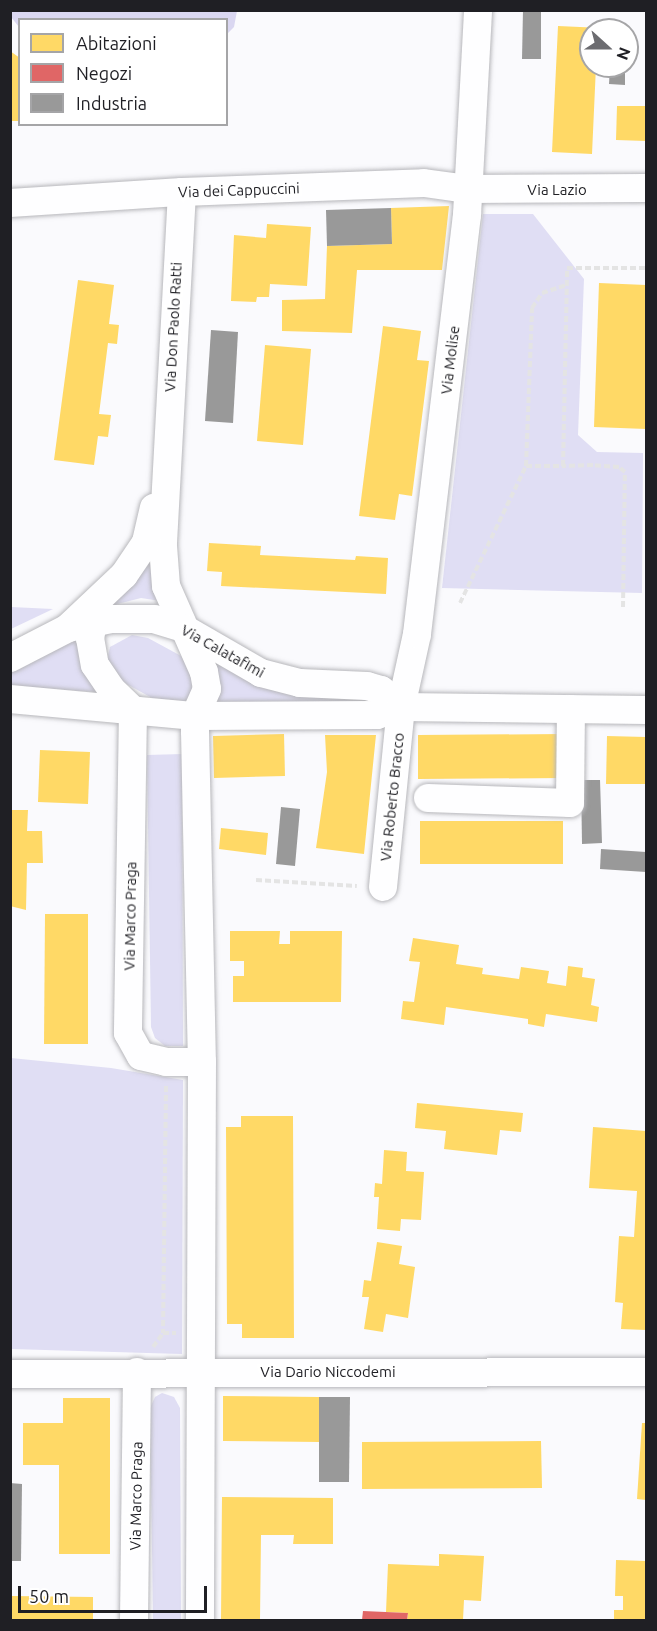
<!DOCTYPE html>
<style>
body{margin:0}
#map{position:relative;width:657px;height:1631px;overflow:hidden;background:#fafafd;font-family:Ubuntu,sans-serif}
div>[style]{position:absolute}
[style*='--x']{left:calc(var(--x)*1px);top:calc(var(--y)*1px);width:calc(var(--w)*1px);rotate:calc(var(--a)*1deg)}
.green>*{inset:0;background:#e0def4}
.forest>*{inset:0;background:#dad7f1}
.homes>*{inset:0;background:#ffd966}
.shops>*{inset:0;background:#e06666}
.industry>*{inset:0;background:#999}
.path>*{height:4px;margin-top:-2px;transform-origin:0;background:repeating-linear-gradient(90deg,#e4e4e4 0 6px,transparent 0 9px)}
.roads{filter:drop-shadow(0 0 2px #b7b7bb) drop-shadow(0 0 2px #b7b7bb)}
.minor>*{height:28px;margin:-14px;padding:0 14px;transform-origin:14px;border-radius:14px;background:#fefeff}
span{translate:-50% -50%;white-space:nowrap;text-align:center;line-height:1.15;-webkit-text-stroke:6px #fff;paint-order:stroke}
.street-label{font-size:15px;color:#1f1f24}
.frame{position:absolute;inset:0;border:12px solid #1f1f24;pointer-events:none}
.legend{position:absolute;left:18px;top:18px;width:210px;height:108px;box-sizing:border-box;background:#fff;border:2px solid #a5a5a7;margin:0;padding:8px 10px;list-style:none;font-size:18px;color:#1f1f24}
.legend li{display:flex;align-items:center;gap:12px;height:30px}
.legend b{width:30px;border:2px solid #a5a5a7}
.north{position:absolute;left:579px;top:18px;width:60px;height:60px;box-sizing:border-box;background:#fff;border:2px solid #a5a5a7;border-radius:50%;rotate:111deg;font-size:16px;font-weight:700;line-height:24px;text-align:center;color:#1f1f24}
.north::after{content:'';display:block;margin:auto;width:21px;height:27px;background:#6c6c70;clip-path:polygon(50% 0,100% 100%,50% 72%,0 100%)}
.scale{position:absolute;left:18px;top:1586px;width:189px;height:27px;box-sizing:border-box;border:3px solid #1f1f24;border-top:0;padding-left:8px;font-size:18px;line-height:21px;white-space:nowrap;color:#1f1f24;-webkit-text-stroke:4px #fff;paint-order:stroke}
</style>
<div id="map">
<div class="green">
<i style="clip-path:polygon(483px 214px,533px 214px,584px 279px,578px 435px,597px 452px,643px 453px,642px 593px,442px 588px)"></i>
<i style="clip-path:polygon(155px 549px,151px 576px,161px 601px,141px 598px,113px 605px)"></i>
<i style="clip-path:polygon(11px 607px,53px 609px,11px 629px)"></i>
<i style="clip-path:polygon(132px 635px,148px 638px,183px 657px,196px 684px,186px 702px,152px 698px,123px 682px,107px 660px,110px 647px)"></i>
<i style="clip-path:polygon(78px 636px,99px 692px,11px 687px,11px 667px)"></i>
<i style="clip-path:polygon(208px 653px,361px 692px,372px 706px,217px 704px)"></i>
<i style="clip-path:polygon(182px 754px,183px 1046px,165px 1046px,155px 1038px,151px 1027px,147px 755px)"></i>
<i style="clip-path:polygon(11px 1058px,111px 1068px,183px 1080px,182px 1354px,11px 1349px)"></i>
<i style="clip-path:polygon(162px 1393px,174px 1397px,180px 1408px,181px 1620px,153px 1620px,150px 1408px,155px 1397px)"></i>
</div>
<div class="forest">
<i style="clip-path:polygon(11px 10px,237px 10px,237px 11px,234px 27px,227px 34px,226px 20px,20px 20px,19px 27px,11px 17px)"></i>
</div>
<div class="homes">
<i style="clip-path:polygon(558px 26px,602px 28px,591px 30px,591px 66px,596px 66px,592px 154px,552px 152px)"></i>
<i style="clip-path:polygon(10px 51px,20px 58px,20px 121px,10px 121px)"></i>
<i style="clip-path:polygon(617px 106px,646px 106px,646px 141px,616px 140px)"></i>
<i style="clip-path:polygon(449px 206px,442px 270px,357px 270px,352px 333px,282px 331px,282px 300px,325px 299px,327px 246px,392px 244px,391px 208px)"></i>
<i style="clip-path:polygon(267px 224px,311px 227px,307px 286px,270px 284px,269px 297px,257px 297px,256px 302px,231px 301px,234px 235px,266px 238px)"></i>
<i style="clip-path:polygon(78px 280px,114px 285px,109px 324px,119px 325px,117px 344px,108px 343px,99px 414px,111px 415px,108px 437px,98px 436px,94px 465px,54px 460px)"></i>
<i style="clip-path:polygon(599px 283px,646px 285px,646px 429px,594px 427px)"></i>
<i style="clip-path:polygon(383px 326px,421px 331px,417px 360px,429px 361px,412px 496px,399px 494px,395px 520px,359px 516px)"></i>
<i style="clip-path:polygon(265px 345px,311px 349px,303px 445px,257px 441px)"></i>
<i style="clip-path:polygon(209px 543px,261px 546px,260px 555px,355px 560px,356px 556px,388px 558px,386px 594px,221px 586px,222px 572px,207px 571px)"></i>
<i style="clip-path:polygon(284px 734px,285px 776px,214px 778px,213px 736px)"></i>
<i style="clip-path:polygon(563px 734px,563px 778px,418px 779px,418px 735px)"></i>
<i style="clip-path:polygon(325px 735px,376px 735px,364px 854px,316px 848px,327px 772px)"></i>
<i style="clip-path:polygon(607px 736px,646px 737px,646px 784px,606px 784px)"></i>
<i style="clip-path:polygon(40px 750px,90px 752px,88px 804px,38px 802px)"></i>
<i style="clip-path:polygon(10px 810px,28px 810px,27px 831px,42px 831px,43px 863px,27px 863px,26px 910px,10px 906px)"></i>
<i style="clip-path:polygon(420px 821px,563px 821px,563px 864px,420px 864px)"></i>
<i style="clip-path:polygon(221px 828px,268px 833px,266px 855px,219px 849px)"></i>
<i style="clip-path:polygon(45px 914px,88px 914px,88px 1044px,44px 1044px)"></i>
<i style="clip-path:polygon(230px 931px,280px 931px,279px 944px,290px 944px,290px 931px,342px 931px,341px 1002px,233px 1002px,233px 976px,244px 976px,244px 961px,230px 961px)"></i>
<i style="clip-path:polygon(413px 938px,459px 945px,456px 964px,483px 968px,482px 974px,519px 979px,521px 967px,549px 971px,547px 983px,566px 986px,568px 966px,583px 968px,582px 977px,595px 979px,591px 1005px,599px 1007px,597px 1022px,546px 1014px,544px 1027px,528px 1024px,528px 1019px,446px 1007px,444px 1025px,401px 1019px,403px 1001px,414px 1002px,420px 962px,409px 961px)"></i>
<i style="clip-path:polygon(417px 1103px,523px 1113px,521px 1132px,500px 1130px,497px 1155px,444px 1149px,446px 1131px,415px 1128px)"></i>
<i style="clip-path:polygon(241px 1116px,293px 1116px,294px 1338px,242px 1338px,242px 1324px,227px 1324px,226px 1127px,241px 1127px)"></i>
<i style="clip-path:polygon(593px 1127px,646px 1131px,646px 1330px,621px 1329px,623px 1303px,615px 1302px,619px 1236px,634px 1237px,637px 1191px,589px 1188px)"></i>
<i style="clip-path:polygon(384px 1150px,407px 1152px,406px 1171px,424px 1172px,421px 1220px,401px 1219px,400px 1231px,377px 1229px,379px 1197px,374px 1197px,375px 1183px,382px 1184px)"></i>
<i style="clip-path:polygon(377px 1242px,402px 1246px,399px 1264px,415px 1267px,408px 1318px,386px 1314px,383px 1332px,364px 1329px,369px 1297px,362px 1297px,364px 1280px,371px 1281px)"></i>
<i style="clip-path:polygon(223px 1396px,319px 1397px,319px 1442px,223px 1441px)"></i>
<i style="clip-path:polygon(63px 1398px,110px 1398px,110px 1554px,59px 1554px,59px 1465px,23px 1465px,23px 1423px,63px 1423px)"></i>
<i style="clip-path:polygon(642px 1423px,646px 1423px,646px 1500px,637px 1499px)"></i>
<i style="clip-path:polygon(541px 1441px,542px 1488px,362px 1489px,362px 1442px)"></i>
<i style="clip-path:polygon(222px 1497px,333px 1498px,333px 1544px,293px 1544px,294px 1535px,261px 1535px,260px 1620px,221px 1620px)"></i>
<i style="clip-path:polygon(439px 1554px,484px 1556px,481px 1601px,464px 1600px,463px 1620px,407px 1620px,408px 1613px,386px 1612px,388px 1564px,439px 1566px)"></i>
<i style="clip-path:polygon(616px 1560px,646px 1561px,646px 1620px,614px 1620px,614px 1610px,623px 1610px,623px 1596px,615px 1596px)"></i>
<i style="clip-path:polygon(12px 1596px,93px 1597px,93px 1620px,12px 1620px)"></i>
</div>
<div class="shops">
<i style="clip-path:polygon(363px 1611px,408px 1613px,407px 1620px,362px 1620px)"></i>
</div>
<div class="industry">
<i style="clip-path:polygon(523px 10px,541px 10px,541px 59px,522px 59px)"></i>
<i style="clip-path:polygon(627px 41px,633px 41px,632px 66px,627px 66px)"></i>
<i style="clip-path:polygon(610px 66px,625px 66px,625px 85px,609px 84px)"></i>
<i style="clip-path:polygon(391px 208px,392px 244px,327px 246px,326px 210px)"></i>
<i style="clip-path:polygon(211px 330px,238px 332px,233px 423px,205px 421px)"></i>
<i style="clip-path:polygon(581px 780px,600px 780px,602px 843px,582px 844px)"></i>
<i style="clip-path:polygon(281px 807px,300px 809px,295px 866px,276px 864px)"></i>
<i style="clip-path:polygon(601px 849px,646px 852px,646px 872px,600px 869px)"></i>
<i style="clip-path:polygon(319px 1397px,350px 1397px,349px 1482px,319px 1482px)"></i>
<i style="clip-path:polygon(10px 1483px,22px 1484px,21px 1561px,10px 1561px)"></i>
</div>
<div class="path">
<i style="--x:526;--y:466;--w:37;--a:0"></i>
<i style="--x:460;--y:603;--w:152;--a:-64.3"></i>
<i style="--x:526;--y:466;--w:158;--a:-87.8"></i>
<i style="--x:532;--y:308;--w:18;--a:-56"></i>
<i style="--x:542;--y:293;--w:25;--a:-18"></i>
<i style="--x:623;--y:607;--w:135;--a:-89.2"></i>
<i style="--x:625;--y:472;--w:8;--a:-140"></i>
<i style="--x:619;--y:467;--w:26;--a:-176"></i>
<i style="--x:593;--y:465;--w:30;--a:178"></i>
<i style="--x:563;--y:466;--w:198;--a:-88.8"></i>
<i style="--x:567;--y:268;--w:79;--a:0"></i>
<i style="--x:256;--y:880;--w:101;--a:3.4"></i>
<i style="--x:166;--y:1086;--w:247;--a:90.7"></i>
<i style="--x:163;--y:1333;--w:13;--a:0"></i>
<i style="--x:153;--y:1347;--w:17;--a:-54"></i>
</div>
<div class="roads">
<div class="minor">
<i style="--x:182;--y:192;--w:355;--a:93.1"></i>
<i style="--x:163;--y:546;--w:40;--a:85.7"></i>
<i style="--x:166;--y:586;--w:94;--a:66.2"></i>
<i style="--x:204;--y:672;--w:17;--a:80"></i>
<i style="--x:207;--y:689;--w:30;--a:114"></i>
<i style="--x:195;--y:716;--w:15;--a:90"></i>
<i style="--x:195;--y:731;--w:331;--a:88.8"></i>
<i style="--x:202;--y:1062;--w:558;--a:90.21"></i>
<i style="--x:10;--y:203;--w:172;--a:-3.7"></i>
<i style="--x:182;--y:192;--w:242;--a:-2.1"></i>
<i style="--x:424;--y:183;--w:43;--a:7.9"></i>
<i style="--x:467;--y:189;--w:179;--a:-0.3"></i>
<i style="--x:97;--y:605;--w:34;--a:102"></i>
<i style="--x:90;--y:638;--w:27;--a:80"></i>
<i style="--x:95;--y:665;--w:29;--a:56"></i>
<i style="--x:111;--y:689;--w:30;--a:44"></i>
<i style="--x:70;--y:626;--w:74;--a:-43.4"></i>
<i style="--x:124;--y:575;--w:40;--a:-56"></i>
<i style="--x:146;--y:542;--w:35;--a:-77"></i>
<i style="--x:10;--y:658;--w:65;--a:-27.3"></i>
<i style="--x:68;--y:628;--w:44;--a:-11.8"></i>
<i style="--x:111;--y:619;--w:43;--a:0"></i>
<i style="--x:154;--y:619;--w:30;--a:17"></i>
<i style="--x:183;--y:628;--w:90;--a:30"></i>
<i style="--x:261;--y:673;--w:40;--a:14.4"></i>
<i style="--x:300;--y:683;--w:67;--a:2.6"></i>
<i style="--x:367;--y:686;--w:15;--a:16"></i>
<i style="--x:381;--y:690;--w:26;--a:40"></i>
<i style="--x:10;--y:699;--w:186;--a:5.3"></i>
<i style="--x:195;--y:716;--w:182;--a:-0.3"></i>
<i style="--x:377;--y:715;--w:25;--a:-18"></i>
<i style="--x:401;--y:707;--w:245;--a:0.7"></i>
<i style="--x:133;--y:710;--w:323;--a:90.9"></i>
<i style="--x:128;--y:1033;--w:26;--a:61"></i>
<i style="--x:141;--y:1056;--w:26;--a:13"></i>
<i style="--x:166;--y:1062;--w:36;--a:0"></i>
<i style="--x:428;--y:798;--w:142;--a:2"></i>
<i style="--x:570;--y:803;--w:94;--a:-89.4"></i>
<i style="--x:383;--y:887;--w:181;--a:-84.3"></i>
<i style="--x:401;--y:707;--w:75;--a:-77.6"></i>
<i style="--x:417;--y:634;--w:422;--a:-83.2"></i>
<i style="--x:467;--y:215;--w:205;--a:-86.9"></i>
<i style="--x:10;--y:1374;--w:636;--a:-0.18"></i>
<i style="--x:134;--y:1620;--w:248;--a:-89.3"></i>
</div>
</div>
<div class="street-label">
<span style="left:239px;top:190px;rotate:-2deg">Via dei Cappuccini</span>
<span style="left:557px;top:190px">Via Lazio</span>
<span style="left:173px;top:327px;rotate:-87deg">Via Don Paolo Ratti</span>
<span style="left:450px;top:360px;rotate:-83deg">Via Molise</span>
<span style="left:223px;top:651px;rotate:29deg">Via Calatafimi</span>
<span style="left:392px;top:797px;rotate:-84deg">Via Roberto Bracco</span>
<span style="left:130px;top:916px;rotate:-89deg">Via Marco Praga</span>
<span style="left:328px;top:1372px">Via Dario Niccodemi</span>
<span style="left:136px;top:1496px;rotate:-89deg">Via Marco Praga</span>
</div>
<div class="frame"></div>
<ul class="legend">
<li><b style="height:16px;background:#ffd966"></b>Abitazioni</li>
<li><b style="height:16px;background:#e06666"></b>Negozi</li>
<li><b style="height:16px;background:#999"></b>Industria</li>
</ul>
<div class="north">N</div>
<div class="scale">50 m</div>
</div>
